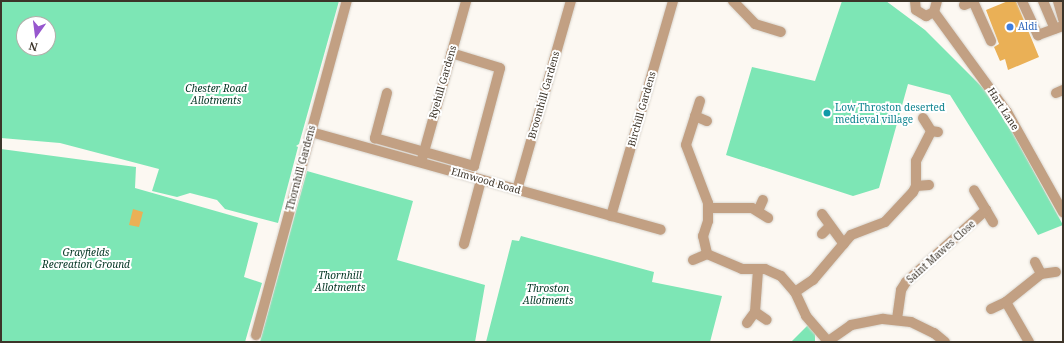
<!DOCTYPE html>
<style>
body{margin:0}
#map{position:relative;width:1064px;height:343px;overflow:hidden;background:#fcf8f2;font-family:"Noto Serif",serif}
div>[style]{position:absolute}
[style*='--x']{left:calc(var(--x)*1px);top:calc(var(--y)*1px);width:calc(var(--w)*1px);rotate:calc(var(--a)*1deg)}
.green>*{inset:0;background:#7de6b5}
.building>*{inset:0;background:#eab056}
.roads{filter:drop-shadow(0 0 1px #d9d5ce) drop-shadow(0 0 1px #d9d5ce)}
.minor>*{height:10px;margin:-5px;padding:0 5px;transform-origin:5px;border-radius:5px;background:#c2a083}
.dots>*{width:11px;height:11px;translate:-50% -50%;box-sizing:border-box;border:2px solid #fff;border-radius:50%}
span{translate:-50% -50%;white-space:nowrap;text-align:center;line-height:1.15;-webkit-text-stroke:4px #fff;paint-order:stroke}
.shop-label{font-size:10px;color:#366cbe}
.left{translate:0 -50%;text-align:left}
.street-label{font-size:10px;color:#3c3429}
.park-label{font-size:10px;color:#003321;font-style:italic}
.culture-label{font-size:10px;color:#0d838f}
.frame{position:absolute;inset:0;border:2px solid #3c3429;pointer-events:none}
.north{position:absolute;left:16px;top:16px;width:40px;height:40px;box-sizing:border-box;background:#fff;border:1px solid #b1aea9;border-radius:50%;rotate:194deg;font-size:11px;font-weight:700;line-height:16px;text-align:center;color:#3c3429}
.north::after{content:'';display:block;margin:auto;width:14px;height:18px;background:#9757ce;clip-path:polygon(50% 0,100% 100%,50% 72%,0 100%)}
</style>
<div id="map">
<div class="green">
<i style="clip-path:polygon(evenodd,1px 1px,339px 1px,299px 144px,296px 146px,298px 147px,278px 223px,225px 209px,217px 200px,190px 193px,177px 197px,152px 191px,159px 169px,60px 143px,1px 138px,1px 1px,24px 24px,48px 24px,48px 48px,24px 48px,24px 24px)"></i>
<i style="clip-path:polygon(842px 1px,886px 1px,925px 30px,994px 99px,1063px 225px,1038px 235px,950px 95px,908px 84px,879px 188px,853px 196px,726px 155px,752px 67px,815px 81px)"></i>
<i style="clip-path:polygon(1px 149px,136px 167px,135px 188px,258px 223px,244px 277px,262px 283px,245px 342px,1px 342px)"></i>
<i style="clip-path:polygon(307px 171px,413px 201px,397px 260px,485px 285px,475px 342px,260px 342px)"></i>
<i style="clip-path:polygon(521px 236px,654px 272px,652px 282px,722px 296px,710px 342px,486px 342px,512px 240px,519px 241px)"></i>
<i style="clip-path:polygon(808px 325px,815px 334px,815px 342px,791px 342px)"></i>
</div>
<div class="building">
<i style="clip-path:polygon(1008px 1px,1016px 1px,1039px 57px,1008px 70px,1005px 59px,1000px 61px,994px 47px,999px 44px,986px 10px)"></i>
<i style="clip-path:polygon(133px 209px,143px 212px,139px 227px,129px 225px)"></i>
</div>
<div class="roads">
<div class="minor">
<i style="--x:733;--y:1;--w:32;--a:46"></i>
<i style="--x:755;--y:24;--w:27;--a:17"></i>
<i style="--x:915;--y:1;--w:9;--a:84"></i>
<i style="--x:916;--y:10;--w:12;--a:31"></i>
<i style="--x:926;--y:16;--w:9;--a:-27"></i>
<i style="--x:934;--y:12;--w:11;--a:-75"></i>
<i style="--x:973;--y:1;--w:44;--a:65.8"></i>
<i style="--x:1022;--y:1;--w:38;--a:65"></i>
<i style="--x:1038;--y:35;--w:27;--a:-20"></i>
<i style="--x:1043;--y:1;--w:30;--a:67"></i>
<i style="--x:1058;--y:1;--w:19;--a:74"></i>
<i style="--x:964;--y:5;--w:11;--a:-22"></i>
<i style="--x:934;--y:12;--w:124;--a:53.9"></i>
<i style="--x:1007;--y:112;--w:115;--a:60.8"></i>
<i style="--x:387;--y:93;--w:47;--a:104.9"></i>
<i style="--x:375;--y:138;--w:103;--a:15.8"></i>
<i style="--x:474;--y:166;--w:101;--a:-75.1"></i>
<i style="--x:500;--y:68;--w:51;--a:-163"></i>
<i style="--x:1056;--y:93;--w:8;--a:-23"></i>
<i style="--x:700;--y:101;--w:46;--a:107.7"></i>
<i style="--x:686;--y:145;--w:62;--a:69.2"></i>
<i style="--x:708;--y:203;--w:18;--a:90"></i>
<i style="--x:708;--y:221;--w:16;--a:108"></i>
<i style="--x:703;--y:236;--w:18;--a:77"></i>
<i style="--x:707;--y:254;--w:38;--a:23"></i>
<i style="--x:742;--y:269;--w:23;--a:0"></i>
<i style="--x:765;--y:269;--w:17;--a:24"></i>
<i style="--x:781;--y:276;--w:21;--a:49"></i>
<i style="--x:795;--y:292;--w:26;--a:65"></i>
<i style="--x:806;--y:316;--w:33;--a:49"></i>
<i style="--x:695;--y:116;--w:13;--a:23"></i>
<i style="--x:923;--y:118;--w:15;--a:58"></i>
<i style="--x:931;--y:131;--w:7;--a:8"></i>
<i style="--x:311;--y:132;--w:363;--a:15.6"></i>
<i style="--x:422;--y:159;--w:164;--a:-74.4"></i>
<i style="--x:916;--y:186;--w:13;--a:-4"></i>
<i style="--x:517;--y:190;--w:197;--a:-74.1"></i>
<i style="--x:708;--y:208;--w:44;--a:0"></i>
<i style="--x:752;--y:208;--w:19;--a:32"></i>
<i style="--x:986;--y:210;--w:14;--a:60"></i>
<i style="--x:758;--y:211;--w:12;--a:-66"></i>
<i style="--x:822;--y:214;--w:37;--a:54"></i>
<i style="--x:611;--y:216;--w:224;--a:-73.9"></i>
<i style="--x:822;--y:234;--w:11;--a:-45"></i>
<i style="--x:464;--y:244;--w:66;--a:-75.1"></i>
<i style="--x:693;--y:260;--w:15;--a:-23"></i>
<i style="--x:1035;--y:262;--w:13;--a:63"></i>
<i style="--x:795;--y:292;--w:22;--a:-34"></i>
<i style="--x:813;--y:280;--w:59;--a:-49.8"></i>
<i style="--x:851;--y:235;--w:36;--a:-21"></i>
<i style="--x:885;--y:222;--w:41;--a:-47"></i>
<i style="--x:913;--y:192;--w:7;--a:-63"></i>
<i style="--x:916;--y:186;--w:25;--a:-90"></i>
<i style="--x:916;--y:161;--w:34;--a:-63"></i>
<i style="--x:991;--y:309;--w:17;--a:-25"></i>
<i style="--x:755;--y:312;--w:14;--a:34"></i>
<i style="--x:897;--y:319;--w:29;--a:-82"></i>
<i style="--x:901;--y:290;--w:9;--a:-58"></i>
<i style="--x:906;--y:282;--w:108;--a:-42"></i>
<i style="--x:986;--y:210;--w:23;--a:-121"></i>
<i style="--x:747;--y:323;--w:14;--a:-54"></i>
<i style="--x:755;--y:312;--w:42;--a:-85.9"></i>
<i style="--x:256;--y:335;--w:346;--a:-74.8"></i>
<i style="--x:827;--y:342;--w:29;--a:-35"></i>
<i style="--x:851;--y:325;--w:33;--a:-11"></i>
<i style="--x:883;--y:319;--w:28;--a:6"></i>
<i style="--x:911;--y:322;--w:25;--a:26"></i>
<i style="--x:934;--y:333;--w:14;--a:39"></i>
<i style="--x:1029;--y:342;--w:46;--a:-119.9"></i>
<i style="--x:1006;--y:302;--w:45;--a:-38.7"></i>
<i style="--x:1041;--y:274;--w:15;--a:-8"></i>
</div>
</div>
<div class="dots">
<i style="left:1010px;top:27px;background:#3f7fe0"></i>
<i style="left:827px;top:113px;background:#0f9aa8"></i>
</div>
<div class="shop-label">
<span class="left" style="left:1018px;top:27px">Aldi</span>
</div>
<div class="street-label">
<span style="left:443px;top:82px;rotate:-74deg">Ryehill Gardens</span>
<span style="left:544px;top:95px;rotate:-74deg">Broomhill Gardens</span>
<span style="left:642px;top:109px;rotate:-74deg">Birchill Gardens</span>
<span style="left:1003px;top:109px;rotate:57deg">Hart Lane</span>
<span style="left:301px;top:168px;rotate:-75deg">Thornhill Gardens</span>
<span style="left:486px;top:181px;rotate:16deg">Elmwood Road</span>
<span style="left:941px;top:252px;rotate:-42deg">Saint Mawes Close</span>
</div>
<div class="park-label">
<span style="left:216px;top:94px">Chester Road<br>Allotments</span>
<span style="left:86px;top:258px">Grayfields<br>Recreation Ground</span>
<span style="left:340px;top:281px">Thornhill<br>Allotments</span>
<span style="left:548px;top:294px">Throston<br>Allotments</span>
</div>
<div class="culture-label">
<span class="left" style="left:835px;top:113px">Low Throston deserted<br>medieval village</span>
</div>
<div class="frame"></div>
<div class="north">N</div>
</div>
